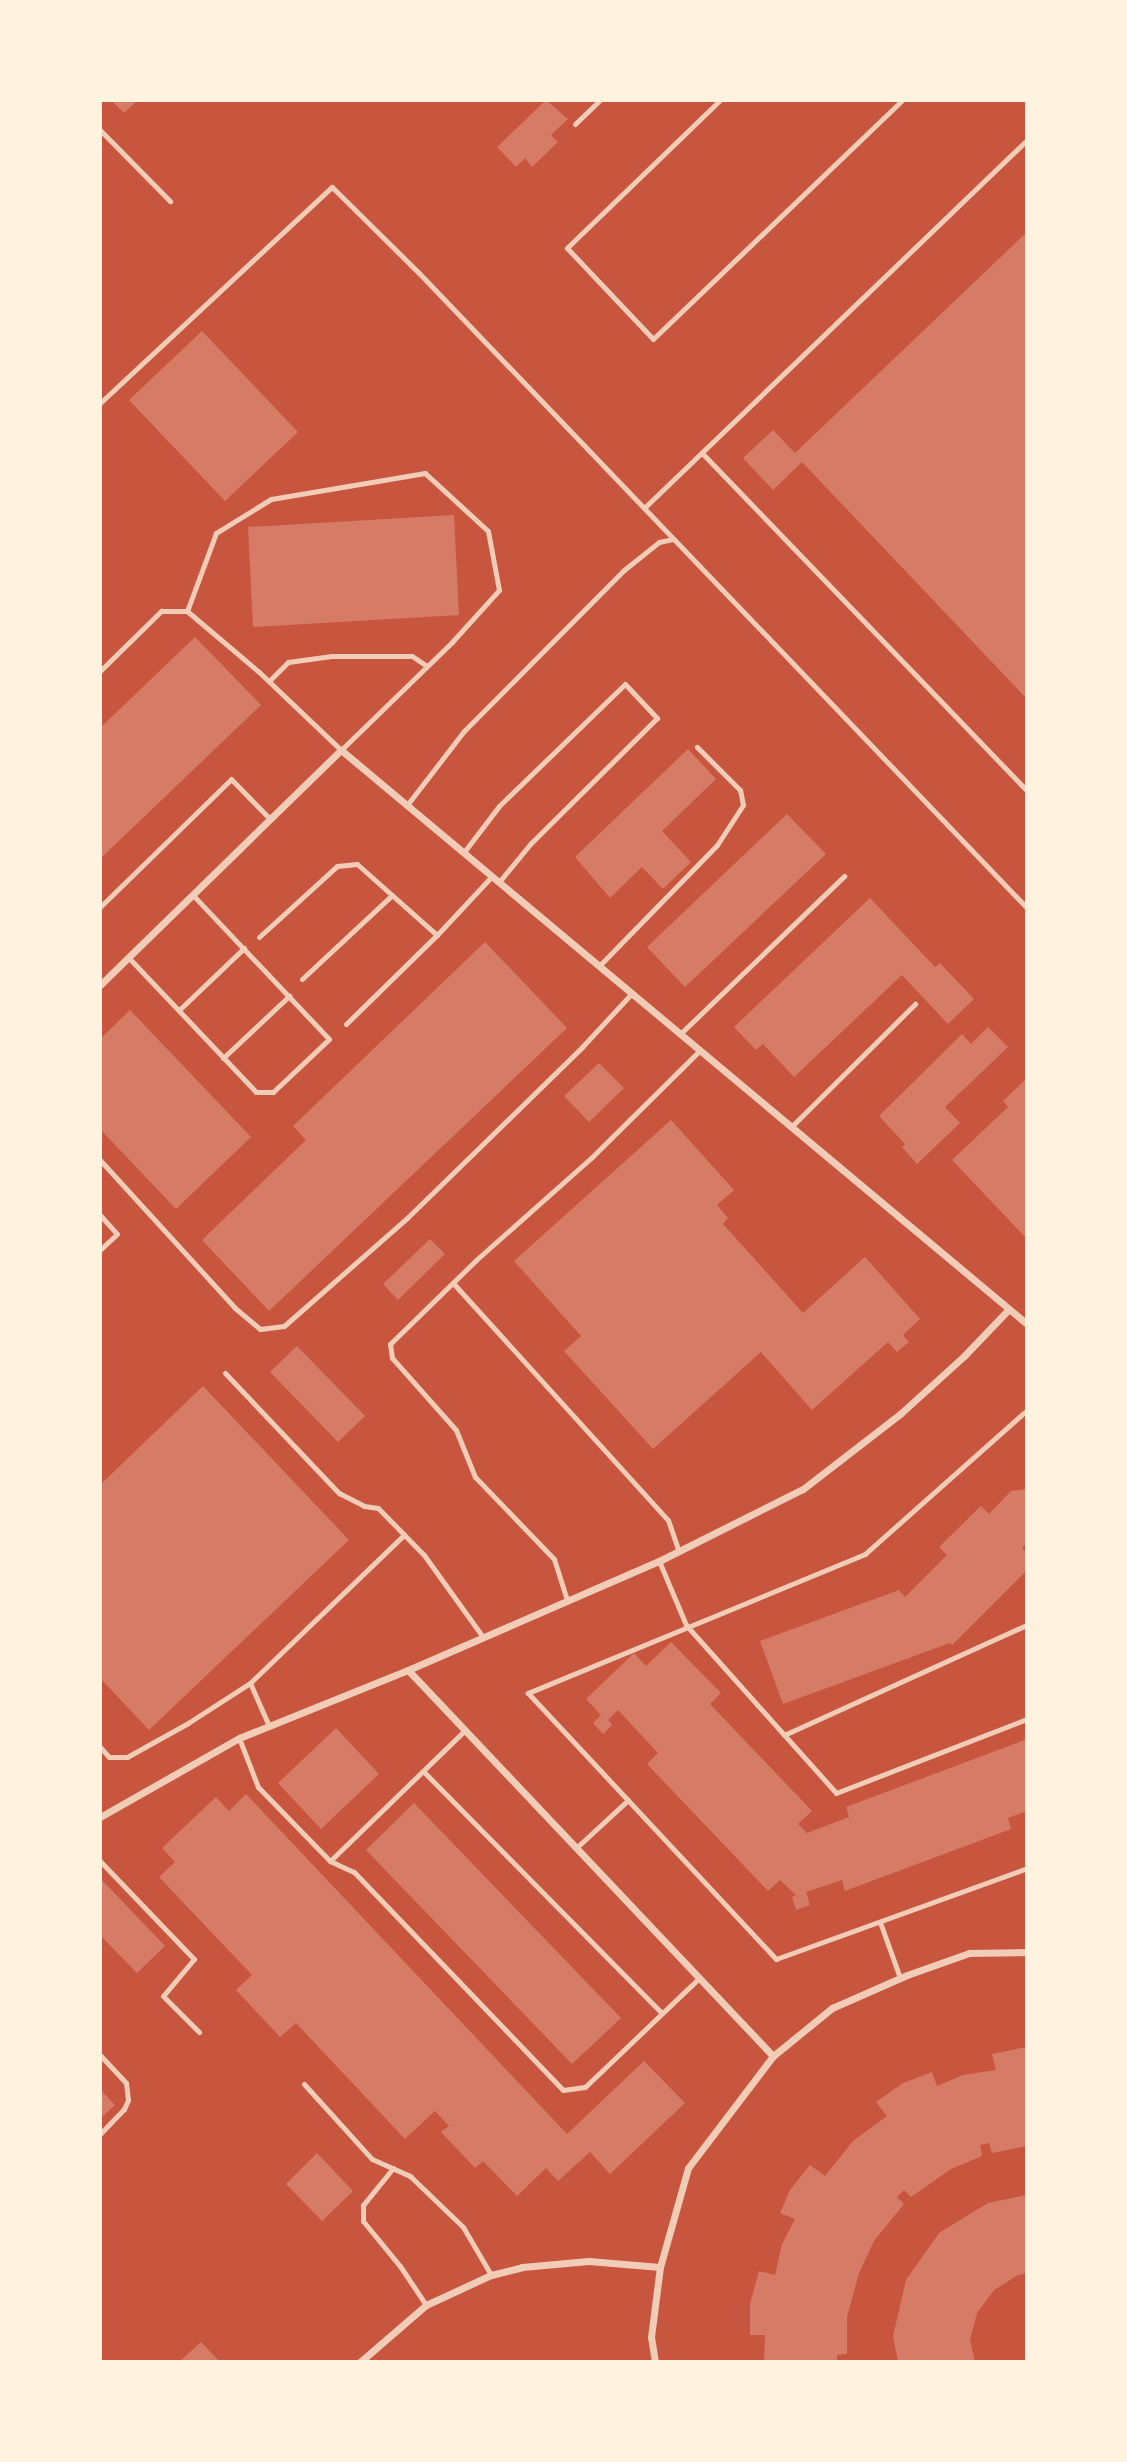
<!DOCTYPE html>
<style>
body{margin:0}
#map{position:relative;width:1127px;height:2462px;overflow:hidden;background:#c8553d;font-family:"Archivo Narrow",sans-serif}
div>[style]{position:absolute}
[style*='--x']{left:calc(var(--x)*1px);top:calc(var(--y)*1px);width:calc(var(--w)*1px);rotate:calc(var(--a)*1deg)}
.building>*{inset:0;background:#d67c66}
.service>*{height:5px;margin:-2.5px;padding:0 2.5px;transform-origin:2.5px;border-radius:2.5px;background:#f1ccb7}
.minor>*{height:7px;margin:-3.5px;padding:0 3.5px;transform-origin:3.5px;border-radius:3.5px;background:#f1ccb7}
span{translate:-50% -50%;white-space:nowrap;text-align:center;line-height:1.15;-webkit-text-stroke:7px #fff3e0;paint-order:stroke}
.frame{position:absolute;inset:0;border:102px solid #fff3e0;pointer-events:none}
</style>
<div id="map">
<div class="building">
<i style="clip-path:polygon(111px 100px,138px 100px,124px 113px)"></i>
<i style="clip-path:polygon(546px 100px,568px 119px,551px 135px,558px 142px,532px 167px,525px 158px,516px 167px,497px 147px)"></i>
<i style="clip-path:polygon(1027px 232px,1027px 699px,802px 462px,773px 490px,743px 458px,773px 430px,795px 453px)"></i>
<i style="clip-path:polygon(202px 331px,298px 432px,225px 501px,129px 400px)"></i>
<i style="clip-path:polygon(454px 515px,459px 615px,253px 627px,248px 527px)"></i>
<i style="clip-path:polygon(195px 637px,261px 705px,100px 859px,100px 728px)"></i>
<i style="clip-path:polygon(688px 749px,716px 779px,662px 831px,691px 862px,663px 889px,642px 867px,610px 898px,575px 857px)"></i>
<i style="clip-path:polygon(787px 814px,826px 854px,685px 987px,647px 947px)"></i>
<i style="clip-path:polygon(870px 898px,935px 967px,940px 963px,974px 999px,948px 1024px,902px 975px,794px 1077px,763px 1044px,756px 1050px,734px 1027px)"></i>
<i style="clip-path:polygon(485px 942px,567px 1028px,269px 1311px,202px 1240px,306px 1140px,293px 1126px)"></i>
<i style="clip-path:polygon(130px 1010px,251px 1137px,176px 1209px,100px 1129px,100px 1039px)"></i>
<i style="clip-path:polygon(988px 1027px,1008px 1047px,945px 1107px,960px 1123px,917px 1164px,902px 1147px,905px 1144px,879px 1116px,962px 1034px,971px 1044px)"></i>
<i style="clip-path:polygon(599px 1063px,624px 1088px,589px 1122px,564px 1096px)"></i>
<i style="clip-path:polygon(1026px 1079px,1027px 1080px,1027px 1239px,952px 1160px,1008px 1107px,1003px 1101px)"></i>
<i style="clip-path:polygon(671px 1120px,734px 1190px,717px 1205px,728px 1218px,723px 1224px,803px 1313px,865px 1257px,920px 1319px,903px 1335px,909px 1342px,897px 1352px,888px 1342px,812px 1410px,761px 1352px,653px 1449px,564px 1351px,581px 1336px,514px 1261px)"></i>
<i style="clip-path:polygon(430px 1239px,445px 1254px,398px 1300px,383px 1284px)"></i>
<i style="clip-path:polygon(297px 1346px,365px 1416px,338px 1442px,270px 1372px)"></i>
<i style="clip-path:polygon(203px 1386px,349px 1540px,149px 1730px,100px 1678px,100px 1485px)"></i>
<i style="clip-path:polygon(1027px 1489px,1027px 1543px,1022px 1548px,1027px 1553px,1027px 1570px,952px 1645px,950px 1643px,783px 1704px,760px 1641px,899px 1590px,905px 1597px,947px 1555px,939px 1547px,981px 1506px,989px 1514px,1011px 1491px)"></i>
<i style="clip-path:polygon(671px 1642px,721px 1693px,710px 1704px,812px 1811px,798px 1824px,807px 1833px,849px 1817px,846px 1807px,1027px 1739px,1027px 1811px,1008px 1818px,1011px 1829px,845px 1891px,842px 1880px,806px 1892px,810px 1905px,796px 1910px,792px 1897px,796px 1895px,780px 1880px,768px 1891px,647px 1764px,658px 1753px,618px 1710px,608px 1720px,612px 1725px,603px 1734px,593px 1723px,601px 1715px,586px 1699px,634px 1653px,646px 1666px)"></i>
<i style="clip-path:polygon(336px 1728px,379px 1774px,321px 1829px,278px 1783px)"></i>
<i style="clip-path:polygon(246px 1794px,567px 2134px,644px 2061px,685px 2103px,610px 2174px,590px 2152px,558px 2181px,546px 2168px,517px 2196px,483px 2161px,475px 2168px,441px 2132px,449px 2126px,435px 2111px,405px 2139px,296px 2023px,280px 2037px,236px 1990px,252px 1975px,159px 1877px,175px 1862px,162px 1848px,216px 1797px,229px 1811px)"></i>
<i style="clip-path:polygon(414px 1803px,621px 2018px,572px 2064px,366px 1850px)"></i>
<i style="clip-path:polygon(100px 1878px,165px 1946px,137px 1973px,100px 1935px)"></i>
<i style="clip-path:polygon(1026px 2047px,1027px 2146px,992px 2153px,989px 2143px,980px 2145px,982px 2156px,951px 2169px,911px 2197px,904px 2190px,897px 2197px,904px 2204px,874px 2241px,859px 2273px,847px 2317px,847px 2354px,837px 2355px,837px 2362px,764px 2362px,765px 2335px,750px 2335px,750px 2304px,759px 2271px,775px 2275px,782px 2244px,795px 2219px,780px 2213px,790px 2190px,810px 2165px,825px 2176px,853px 2141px,887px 2116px,876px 2102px,903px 2083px,932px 2072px,937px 2086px,963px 2075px,996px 2070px,992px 2054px)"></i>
<i style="clip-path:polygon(100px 2089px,115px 2105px,100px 2119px)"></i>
<i style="clip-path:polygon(317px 2153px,353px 2191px,322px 2221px,286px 2184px)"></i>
<i style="clip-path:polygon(1027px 2195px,1027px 2273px,1018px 2275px,994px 2290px,977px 2313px,970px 2340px,975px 2362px,898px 2362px,893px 2336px,906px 2280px,939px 2233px,988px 2203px)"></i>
<i style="clip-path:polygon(201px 2342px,220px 2362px,179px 2362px)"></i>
</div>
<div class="service">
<i style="--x:720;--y:100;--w:213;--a:136"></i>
<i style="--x:567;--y:248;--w:125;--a:46.6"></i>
<i style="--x:653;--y:339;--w:345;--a:-43.8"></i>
<i style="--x:575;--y:124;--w:35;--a:-44"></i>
<i style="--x:100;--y:130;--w:100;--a:45.4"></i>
<i style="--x:100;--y:403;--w:317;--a:-43"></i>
<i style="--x:332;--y:187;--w:121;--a:44.7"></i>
<i style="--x:418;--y:272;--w:881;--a:46.24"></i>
<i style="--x:702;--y:453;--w:469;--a:46.1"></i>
<i style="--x:644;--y:508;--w:531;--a:-43.86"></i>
<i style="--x:100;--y:671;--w:86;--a:-44.5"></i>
<i style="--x:161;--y:611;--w:26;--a:0"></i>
<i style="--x:187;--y:611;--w:94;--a:40.3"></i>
<i style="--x:259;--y:672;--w:113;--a:43.6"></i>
<i style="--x:341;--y:750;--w:155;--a:-44.2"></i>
<i style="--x:452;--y:642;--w:70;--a:-47.9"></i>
<i style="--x:499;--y:590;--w:60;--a:-100.6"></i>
<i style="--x:488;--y:531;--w:86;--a:-137.4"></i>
<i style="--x:425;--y:473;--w:156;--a:170.4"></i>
<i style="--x:271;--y:499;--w:65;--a:148.3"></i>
<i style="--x:216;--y:533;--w:83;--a:110.4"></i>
<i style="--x:269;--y:681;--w:27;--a:-45"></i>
<i style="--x:288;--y:662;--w:44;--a:-7.8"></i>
<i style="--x:332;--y:656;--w:80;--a:0"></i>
<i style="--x:412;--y:656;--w:18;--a:34"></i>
<i style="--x:407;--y:805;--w:93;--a:-52.4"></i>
<i style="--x:464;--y:731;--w:227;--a:-45.2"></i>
<i style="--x:624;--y:570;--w:45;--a:-38.7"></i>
<i style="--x:659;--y:542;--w:14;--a:-12"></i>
<i style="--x:464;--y:852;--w:58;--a:-52.7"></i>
<i style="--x:499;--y:806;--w:175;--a:-44.1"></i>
<i style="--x:625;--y:684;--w:47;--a:46.7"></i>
<i style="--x:657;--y:718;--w:177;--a:135.2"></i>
<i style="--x:531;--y:843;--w:50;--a:129.4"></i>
<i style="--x:100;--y:907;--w:183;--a:-44.3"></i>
<i style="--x:231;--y:779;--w:56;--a:45.7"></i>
<i style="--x:259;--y:937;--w:105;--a:-42.3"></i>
<i style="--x:337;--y:866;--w:20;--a:-6"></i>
<i style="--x:357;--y:864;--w:107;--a:41.6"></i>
<i style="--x:437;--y:935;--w:81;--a:-47"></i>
<i style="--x:128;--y:957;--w:186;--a:46.5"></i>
<i style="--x:256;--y:1092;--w:17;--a:0"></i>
<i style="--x:273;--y:1092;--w:77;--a:-43.4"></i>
<i style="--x:329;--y:1039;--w:198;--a:-133.4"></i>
<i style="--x:599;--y:966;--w:169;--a:-45.7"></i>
<i style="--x:717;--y:845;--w:48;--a:-57"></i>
<i style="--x:743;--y:805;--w:15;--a:-101"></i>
<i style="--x:740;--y:790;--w:61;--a:-135"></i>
<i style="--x:302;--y:979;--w:123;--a:-43"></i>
<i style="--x:179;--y:1010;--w:90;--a:-43.6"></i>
<i style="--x:346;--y:1024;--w:127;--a:-44.4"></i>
<i style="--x:680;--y:1034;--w:228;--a:-43.9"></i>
<i style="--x:223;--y:1058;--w:91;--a:-43.2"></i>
<i style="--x:791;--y:1127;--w:175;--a:-44.8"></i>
<i style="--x:100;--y:1160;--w:200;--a:47.6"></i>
<i style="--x:235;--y:1308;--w:33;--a:40"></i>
<i style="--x:260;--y:1329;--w:24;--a:-7"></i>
<i style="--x:284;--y:1326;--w:164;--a:-41.3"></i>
<i style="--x:407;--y:1218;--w:245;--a:-44.3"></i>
<i style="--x:582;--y:1047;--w:74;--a:-47.2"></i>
<i style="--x:100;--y:1215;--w:25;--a:48"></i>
<i style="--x:117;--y:1234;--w:23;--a:137"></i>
<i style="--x:453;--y:1283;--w:320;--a:47.8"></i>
<i style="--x:668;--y:1520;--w:34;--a:71"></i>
<i style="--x:225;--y:1373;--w:166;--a:46.5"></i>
<i style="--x:339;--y:1493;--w:28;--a:27"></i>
<i style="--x:364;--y:1506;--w:14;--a:8"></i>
<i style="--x:378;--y:1508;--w:66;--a:45.6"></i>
<i style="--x:424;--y:1555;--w:101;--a:54.3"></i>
<i style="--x:1027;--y:1410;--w:217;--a:138.4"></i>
<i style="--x:865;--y:1554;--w:365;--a:157.6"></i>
<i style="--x:528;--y:1693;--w:364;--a:47"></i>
<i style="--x:776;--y:1959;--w:267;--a:-19.9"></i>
<i style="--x:659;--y:1561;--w:69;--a:67.1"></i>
<i style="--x:686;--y:1625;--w:225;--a:48.2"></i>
<i style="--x:836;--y:1793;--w:205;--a:-21.2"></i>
<i style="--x:567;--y:1600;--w:43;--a:-107.6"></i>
<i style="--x:554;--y:1559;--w:114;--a:-133.9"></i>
<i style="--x:475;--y:1477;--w:51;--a:-112"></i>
<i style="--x:456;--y:1430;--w:96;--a:-131.6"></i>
<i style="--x:392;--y:1358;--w:14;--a:-98"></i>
<i style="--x:390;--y:1344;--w:120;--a:-44.3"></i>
<i style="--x:476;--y:1260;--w:154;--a:-41.6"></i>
<i style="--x:591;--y:1158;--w:153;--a:-44.7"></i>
<i style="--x:269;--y:1726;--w:47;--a:-113.8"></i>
<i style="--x:250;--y:1683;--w:214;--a:-43.9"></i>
<i style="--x:784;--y:1735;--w:267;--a:-24.4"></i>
<i style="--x:239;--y:1738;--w:53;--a:68.8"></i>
<i style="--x:258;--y:1787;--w:103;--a:45.8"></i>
<i style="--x:330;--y:1861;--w:26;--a:25"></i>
<i style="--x:354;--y:1872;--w:302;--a:46.2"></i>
<i style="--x:563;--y:2090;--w:22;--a:-8"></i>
<i style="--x:585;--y:2087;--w:158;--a:-43.7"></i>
<i style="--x:100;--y:1747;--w:13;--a:48"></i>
<i style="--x:109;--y:1757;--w:18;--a:0"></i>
<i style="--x:127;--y:1757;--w:70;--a:-29.1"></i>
<i style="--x:188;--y:1723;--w:74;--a:-32.8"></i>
<i style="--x:423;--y:1771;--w:340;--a:45.4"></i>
<i style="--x:576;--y:1848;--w:71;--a:-42.7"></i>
<i style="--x:100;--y:1861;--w:136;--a:46.2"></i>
<i style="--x:194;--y:1959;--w:48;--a:130"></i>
<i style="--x:163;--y:1996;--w:51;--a:45"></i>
<i style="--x:330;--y:1861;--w:188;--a:-44.1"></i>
<i style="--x:880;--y:1922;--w:59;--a:70.3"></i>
<i style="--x:100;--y:2055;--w:38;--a:47"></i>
<i style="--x:126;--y:2083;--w:17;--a:83"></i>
<i style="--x:128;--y:2100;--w:10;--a:114"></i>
<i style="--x:124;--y:2109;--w:35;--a:134"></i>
<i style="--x:304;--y:2084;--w:101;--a:47.8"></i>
<i style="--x:372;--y:2159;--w:42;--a:24.1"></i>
<i style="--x:410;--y:2176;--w:74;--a:43.9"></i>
<i style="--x:463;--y:2227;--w:56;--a:59.7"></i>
<i style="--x:393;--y:2168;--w:48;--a:129"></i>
<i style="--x:363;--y:2205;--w:16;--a:90"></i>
<i style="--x:363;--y:2221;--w:58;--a:50.6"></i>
<i style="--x:400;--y:2266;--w:47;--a:56.3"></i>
</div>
<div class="minor">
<i style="--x:100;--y:985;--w:337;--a:-44.3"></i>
<i style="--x:341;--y:750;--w:894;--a:39.92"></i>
<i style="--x:408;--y:1670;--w:531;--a:46.6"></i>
<i style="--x:100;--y:1817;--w:160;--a:-29.6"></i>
<i style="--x:239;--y:1738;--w:182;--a:-21.9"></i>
<i style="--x:408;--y:1670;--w:274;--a:-23.5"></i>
<i style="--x:659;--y:1561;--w:161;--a:-26.6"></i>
<i style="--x:803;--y:1489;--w:123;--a:-37.7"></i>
<i style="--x:900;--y:1414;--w:86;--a:-42.2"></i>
<i style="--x:964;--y:1356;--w:64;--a:-46.3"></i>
<i style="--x:360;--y:2362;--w:87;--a:-40.8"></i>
<i style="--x:426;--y:2305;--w:72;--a:-24.8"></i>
<i style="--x:491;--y:2275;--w:32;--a:-14"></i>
<i style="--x:522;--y:2267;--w:67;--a:-5.1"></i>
<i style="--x:589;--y:2261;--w:71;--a:4.8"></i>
<i style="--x:655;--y:2362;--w:25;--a:-99"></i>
<i style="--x:651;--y:2337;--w:71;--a:-82.7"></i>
<i style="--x:660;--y:2267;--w:103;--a:-74.2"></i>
<i style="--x:688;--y:2168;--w:141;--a:-52.8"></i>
<i style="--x:773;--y:2056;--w:76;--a:-39.1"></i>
<i style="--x:832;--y:2008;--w:82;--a:-23.7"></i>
<i style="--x:907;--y:1975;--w:66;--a:-19.5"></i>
<i style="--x:969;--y:1953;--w:58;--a:-1"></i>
</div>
<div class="frame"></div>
</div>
